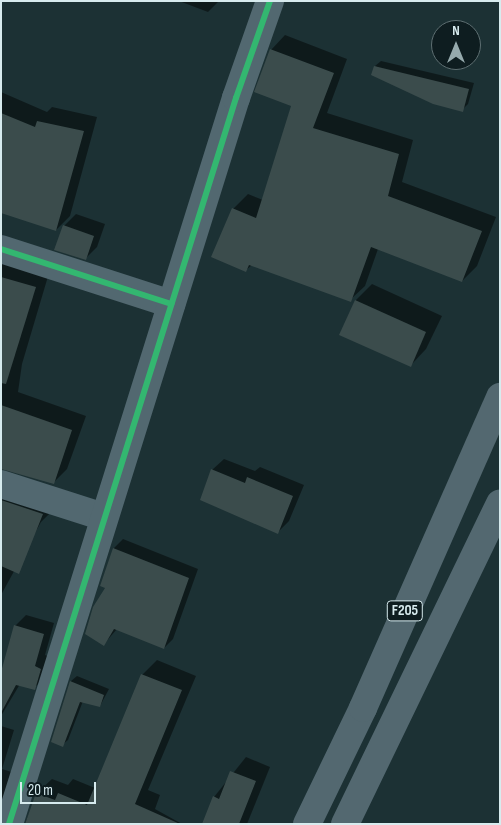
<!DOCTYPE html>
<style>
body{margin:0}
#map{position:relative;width:501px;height:825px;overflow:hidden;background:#1c3134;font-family:"Sofia Sans Condensed",sans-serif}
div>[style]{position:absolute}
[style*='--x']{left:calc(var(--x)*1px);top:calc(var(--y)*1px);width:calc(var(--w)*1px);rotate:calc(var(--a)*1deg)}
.shadow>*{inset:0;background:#0007}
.building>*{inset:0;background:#3b4c4c}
.minor>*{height:28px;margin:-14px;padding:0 14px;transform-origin:14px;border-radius:14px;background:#526870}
.major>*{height:28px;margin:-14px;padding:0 14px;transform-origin:14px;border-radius:14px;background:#536870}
.cycleway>*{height:6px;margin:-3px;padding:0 3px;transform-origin:3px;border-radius:3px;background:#33b770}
span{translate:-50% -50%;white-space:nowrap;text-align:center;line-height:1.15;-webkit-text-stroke:4.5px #0e1d20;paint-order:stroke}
.shield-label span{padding:1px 4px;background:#0e1d20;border:1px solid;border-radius:4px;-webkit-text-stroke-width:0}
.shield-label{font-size:15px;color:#d7ebee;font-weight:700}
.frame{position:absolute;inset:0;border:2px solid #d7ebee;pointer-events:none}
.north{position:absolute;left:431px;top:20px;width:50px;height:50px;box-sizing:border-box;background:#0e1d20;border:1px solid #5e6f72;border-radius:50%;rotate:0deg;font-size:14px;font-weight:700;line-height:20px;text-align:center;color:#d7ebee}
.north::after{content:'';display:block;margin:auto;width:18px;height:22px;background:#96aaad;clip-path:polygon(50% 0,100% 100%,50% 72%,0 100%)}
.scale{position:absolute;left:20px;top:782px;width:76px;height:22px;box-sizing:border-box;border:2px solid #d7ebee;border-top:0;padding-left:6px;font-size:15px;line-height:18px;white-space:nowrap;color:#d7ebee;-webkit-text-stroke:4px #0e1d20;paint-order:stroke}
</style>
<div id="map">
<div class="shadow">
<i style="clip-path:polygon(179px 1px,219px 1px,208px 12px)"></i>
<i style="clip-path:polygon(285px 35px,347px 59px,327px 113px,413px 140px,402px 182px,496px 217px,477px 266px,462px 281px,378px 249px,365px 286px,350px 300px,252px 265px,246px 270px,233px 209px,248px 194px,263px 200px,292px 105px,271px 50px)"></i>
<i style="clip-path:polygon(381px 61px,474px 83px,468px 104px,462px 110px,375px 66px)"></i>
<i style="clip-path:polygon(1px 92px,47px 112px,52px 107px,97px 117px,70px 216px,56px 230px,1px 199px)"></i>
<i style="clip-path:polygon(76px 214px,105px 224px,97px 247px,85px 259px,64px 226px)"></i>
<i style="clip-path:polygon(1px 259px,49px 273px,22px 364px,18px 392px,86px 416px,67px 469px,53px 483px,1px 444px)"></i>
<i style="clip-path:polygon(372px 284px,442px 316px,426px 349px,411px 365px,341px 334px,356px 300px)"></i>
<i style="clip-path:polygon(224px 459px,255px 471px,260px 467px,304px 485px,289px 521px,277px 533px,212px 470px)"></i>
<i style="clip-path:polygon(1px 490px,54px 509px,41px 522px,1px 595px)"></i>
<i style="clip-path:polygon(123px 539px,198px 569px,173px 639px,164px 648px,117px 629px,104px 644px,114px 548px)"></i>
<i style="clip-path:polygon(26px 615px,54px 623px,45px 655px,51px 658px,45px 677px,34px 688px,20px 684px,1px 716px,1px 676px,15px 626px)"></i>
<i style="clip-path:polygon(157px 660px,196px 676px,148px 790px,160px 795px,155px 809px,182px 824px,25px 824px,37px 793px,52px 779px,68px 785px,73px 779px,95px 788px,142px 675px)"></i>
<i style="clip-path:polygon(77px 676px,109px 689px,100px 706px,83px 701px,68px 740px,62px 745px,52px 741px,71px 681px)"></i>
<i style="clip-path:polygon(1px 726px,14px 730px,2px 769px,18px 774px,12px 791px,1px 802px)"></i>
<i style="clip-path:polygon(246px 757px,270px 767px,247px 824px,203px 824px,214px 797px)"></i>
</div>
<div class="building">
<i style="clip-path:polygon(270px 49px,334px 73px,313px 128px,399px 154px,388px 196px,482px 231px,462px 282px,371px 247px,351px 302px,249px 265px,246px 272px,211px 257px,232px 208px,256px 218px,291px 106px,254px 92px)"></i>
<i style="clip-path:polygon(374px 66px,469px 89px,463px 112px,433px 104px,371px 75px)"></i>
<i style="clip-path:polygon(1px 113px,35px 127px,37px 121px,84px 131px,56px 231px,1px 213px)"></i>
<i style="clip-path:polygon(63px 225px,94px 236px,86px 260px,54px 250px)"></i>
<i style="clip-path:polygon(1px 277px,36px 287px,6px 384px,1px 383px)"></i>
<i style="clip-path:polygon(355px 300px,426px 332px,411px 367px,339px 335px)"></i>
<i style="clip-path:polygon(1px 405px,72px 430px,54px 484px,1px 469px)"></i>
<i style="clip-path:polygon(211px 469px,245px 483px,247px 477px,293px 496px,278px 534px,200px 500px)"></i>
<i style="clip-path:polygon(1px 500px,43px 514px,19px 574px,1px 566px)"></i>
<i style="clip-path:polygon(113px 548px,189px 578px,164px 649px,114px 629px,104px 646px,85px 634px,93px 607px,105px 588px,100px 586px)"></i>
<i style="clip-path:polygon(14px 625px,44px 634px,35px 666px,41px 669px,35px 690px,16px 685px,1px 713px,1px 672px)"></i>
<i style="clip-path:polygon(141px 674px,182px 690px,135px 804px,180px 824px,25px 824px,36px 793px,55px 800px,58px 793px,87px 805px)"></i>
<i style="clip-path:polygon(70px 681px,104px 695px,100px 707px,80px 702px,63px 747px,51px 742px)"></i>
<i style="clip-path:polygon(230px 771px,256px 781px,239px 824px,202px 824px,213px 796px,219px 799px)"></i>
</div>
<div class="minor">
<i style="--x:1;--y:249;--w:179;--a:17.9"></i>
<i style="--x:1;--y:484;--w:108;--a:17.8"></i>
<i style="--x:9;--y:824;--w:761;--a:-72.64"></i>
<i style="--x:236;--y:98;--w:103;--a:-70.7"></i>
</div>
<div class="major">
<i style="--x:307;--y:824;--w:129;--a:-64.2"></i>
<i style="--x:363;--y:708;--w:340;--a:-66.2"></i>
<i style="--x:345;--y:824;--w:356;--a:-64.2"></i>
</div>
<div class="cycleway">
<i style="--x:1;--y:249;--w:179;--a:17.9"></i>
<i style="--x:9;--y:824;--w:761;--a:-72.64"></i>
<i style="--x:236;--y:98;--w:103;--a:-70.7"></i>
</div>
<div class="shield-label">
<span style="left:405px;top:611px">F205</span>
</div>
<div class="frame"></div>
<div class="north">N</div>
<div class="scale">20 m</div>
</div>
